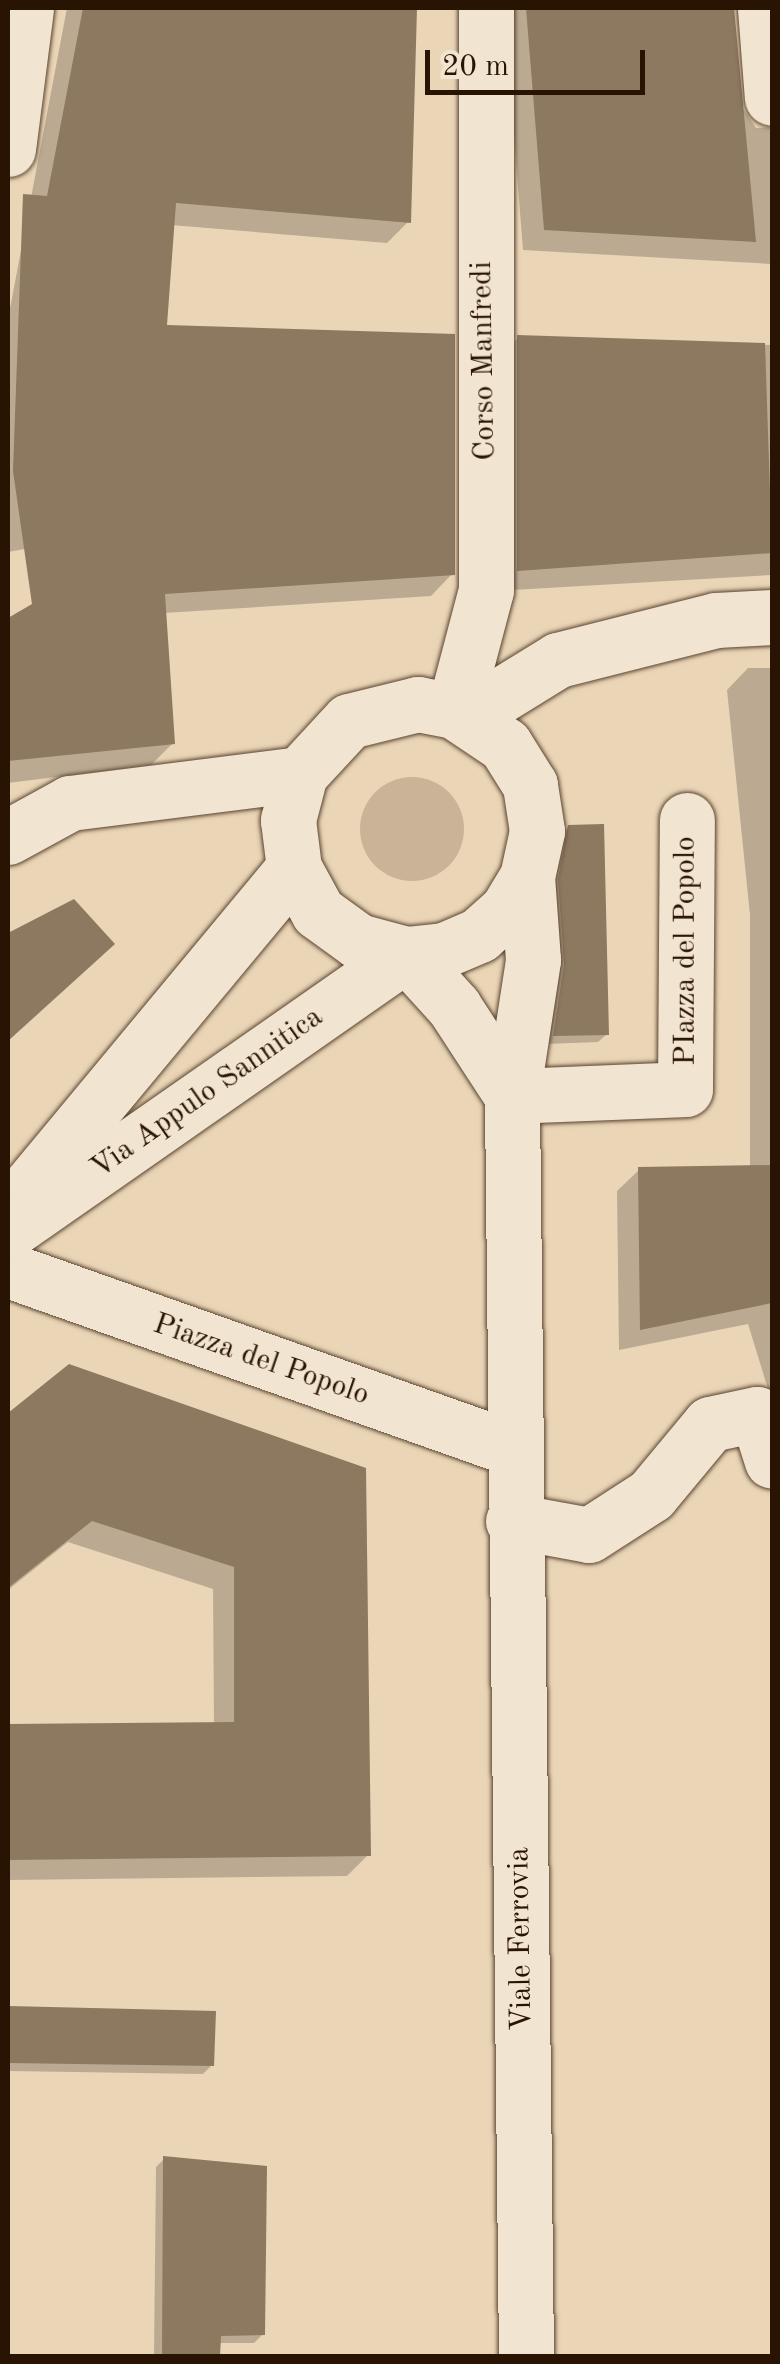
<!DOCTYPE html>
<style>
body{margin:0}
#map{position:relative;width:780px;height:2364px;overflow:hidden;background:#ead5b6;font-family:"Old Standard TT",serif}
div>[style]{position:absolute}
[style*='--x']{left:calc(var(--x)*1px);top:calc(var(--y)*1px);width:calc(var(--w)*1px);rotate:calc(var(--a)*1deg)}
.green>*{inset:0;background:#c9b498}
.round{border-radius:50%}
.shadow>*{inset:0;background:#0003}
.building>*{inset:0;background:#8d7860}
.roads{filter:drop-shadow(0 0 2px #594430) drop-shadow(0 0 2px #594430)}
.street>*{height:55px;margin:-27.5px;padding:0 27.5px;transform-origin:27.5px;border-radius:27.5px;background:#f1e4d0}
.secondary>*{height:55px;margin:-27.5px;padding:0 27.5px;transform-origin:27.5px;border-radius:27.5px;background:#f1e4d0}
span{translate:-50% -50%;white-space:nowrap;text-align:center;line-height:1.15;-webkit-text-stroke:10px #f1e4d0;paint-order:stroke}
.street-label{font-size:30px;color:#291303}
.frame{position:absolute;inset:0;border:10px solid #291303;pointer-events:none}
.scale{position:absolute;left:425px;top:50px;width:220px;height:45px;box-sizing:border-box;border:5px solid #291303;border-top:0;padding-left:12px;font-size:30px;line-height:35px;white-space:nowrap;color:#291303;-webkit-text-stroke:8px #f1e4d0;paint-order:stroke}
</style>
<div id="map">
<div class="green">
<i class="round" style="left:360px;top:777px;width:104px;height:104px"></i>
</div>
<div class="shadow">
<i style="clip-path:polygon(67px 8px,412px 8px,408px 222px,387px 243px,171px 225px,164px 327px,452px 574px,431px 596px,164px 613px,173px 743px,151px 765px,8px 783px,8px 621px,186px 520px,8px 552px,8px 319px)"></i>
<i style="clip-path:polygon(504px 8px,732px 8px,738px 101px,756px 128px,772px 127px,772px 264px,523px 250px)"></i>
<i style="clip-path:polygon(518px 338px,772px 345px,772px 575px,497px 591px,497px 359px)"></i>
<i style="clip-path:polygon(748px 668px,772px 668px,772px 1402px,748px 1324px,619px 1350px,617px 1191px,639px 1170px,750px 1168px,750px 915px,727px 690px)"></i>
<i style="clip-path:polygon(569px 827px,607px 1034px,598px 1042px,546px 1044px,551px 890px,560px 836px)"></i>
<i style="clip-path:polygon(10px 935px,90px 965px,8px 1040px,8px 937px)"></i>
<i style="clip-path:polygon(69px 1367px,364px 1470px,368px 1855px,347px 1876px,8px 1880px,8px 1727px,214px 1725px,213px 1589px,68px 1542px,8px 1590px,8px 1416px)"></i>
<i style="clip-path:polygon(8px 2009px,213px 2014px,212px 2065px,203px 2074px,8px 2071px)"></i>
<i style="clip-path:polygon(164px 2159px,263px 2334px,254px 2343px,218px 2343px,218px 2356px,154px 2356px,156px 2167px)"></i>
</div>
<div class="building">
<i style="clip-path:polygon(83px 8px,417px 8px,411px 223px,176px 203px,167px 325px,455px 334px,455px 575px,165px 594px,175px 744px,8px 761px,8px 618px,32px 604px,13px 471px,23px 194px,47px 196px)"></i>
<i style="clip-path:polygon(526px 8px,734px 8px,756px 242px,544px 230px)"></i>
<i style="clip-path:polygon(517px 335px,765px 343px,772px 553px,517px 571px)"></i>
<i style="clip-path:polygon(604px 824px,609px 1035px,553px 1036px,564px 964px,558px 879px,568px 825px)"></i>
<i style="clip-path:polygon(74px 899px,115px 944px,8px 1041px,8px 933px)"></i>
<i style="clip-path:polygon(772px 1165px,772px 1303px,640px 1330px,638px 1167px)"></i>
<i style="clip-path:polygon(69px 1364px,366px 1468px,371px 1856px,8px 1860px,8px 1724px,234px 1722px,234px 1567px,92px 1521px,8px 1588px,8px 1413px)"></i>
<i style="clip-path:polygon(8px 2006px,216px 2011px,214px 2066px,8px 2063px)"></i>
<i style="clip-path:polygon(163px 2156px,267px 2166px,265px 2335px,221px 2336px,220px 2356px,162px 2356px)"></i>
</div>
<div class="roads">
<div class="street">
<i style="--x:765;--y:8;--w:90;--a:85.6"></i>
<i style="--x:8;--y:149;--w:142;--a:-82.7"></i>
<i style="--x:512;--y:1096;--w:173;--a:-2.3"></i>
<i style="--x:685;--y:1089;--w:269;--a:-89.6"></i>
<i style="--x:8;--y:1270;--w:537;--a:19.48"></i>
</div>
<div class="secondary">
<i style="--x:454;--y:711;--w:125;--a:-75.2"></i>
<i style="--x:486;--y:590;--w:582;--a:-90"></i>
<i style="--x:467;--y:716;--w:107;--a:-31.6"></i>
<i style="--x:558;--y:660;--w:163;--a:-14.2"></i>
<i style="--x:716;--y:620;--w:56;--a:-3.1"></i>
<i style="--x:8;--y:837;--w:71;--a:-28.7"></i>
<i style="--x:70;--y:803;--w:232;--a:-7.2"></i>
<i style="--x:406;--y:954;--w:72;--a:47.8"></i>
<i style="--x:454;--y:1007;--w:106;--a:56.9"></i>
<i style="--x:14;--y:1205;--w:438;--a:-50.3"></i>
<i style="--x:8;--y:1232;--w:485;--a:-34.9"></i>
<i style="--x:513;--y:1521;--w:77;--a:10.4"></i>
<i style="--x:589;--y:1535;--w:74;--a:-32.8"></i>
<i style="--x:651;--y:1495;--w:92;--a:-50.3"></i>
<i style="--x:710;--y:1424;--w:48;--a:-12"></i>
<i style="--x:757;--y:1414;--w:49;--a:72.3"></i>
<i style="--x:526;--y:2356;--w:1260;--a:-90.64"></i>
<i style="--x:512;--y:1096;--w:138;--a:-81.2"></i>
<i style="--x:533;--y:960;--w:83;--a:-94.1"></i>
<i style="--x:527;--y:877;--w:47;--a:-77.7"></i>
<i style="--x:537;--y:831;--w:47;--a:-98.7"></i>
<i style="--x:530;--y:785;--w:47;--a:-122"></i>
<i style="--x:505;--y:745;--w:61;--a:-146.3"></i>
<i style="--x:454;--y:711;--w:37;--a:-169"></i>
<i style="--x:418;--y:704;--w:71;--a:166.2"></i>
<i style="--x:349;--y:721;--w:72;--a:132.8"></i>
<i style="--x:300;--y:774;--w:48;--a:104.6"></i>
<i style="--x:288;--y:820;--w:48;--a:82.9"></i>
<i style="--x:294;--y:868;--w:50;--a:61.4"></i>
<i style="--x:318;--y:912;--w:49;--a:35.9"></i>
<i style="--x:358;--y:941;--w:50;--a:15.2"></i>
<i style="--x:406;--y:954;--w:38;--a:-6"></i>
<i style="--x:444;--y:950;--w:38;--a:-23"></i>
<i style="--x:479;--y:935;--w:38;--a:-42"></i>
<i style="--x:507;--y:910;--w:39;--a:-59"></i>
</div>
</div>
<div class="street-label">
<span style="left:484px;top:361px;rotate:-91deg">Corso Manfredi</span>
<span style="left:686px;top:951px;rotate:-90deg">PIazza del Popolo</span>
<span style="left:207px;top:1093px;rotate:-35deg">Via Appulo Sannitica</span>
<span style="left:261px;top:1360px;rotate:19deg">Piazza del Popolo</span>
<span style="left:521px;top:1939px;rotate:-91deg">Viale Ferrovia</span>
</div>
<div class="frame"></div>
<div class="scale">20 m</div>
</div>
